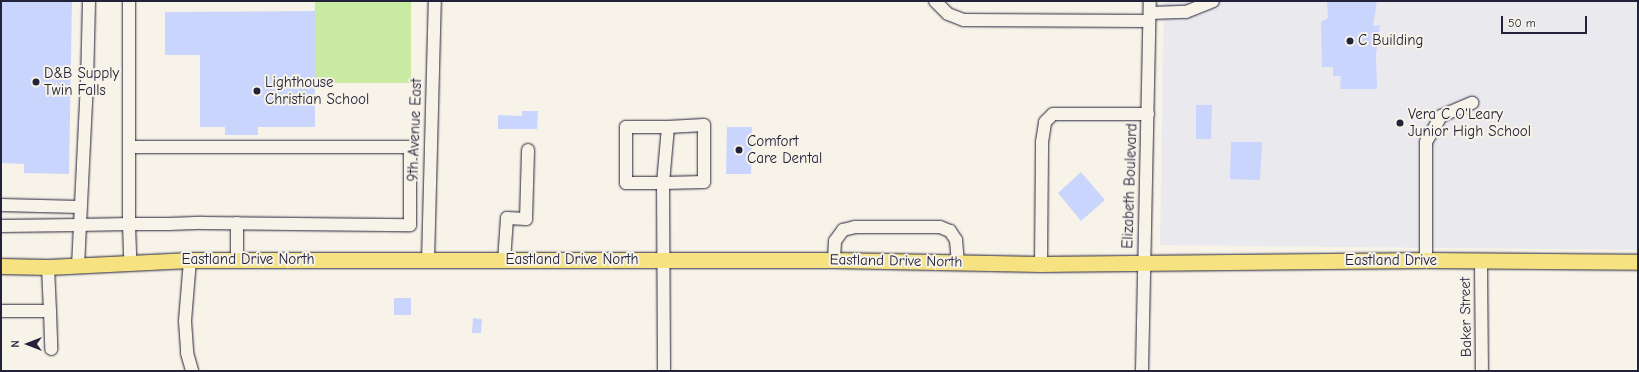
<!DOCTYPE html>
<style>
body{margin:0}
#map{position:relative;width:1639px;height:372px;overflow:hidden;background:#f7f3e8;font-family:"Comic Neue",sans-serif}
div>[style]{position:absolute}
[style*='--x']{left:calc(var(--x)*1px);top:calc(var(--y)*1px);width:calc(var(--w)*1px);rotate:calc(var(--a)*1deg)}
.built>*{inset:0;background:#eaeaee}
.green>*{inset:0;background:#c9eaa3}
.building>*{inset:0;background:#cad5fd}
.roads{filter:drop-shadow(0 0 1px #22223b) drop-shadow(0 0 1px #22223b)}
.minor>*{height:12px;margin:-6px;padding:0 6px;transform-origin:6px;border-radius:6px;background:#f7f3e8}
.major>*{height:15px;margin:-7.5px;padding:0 7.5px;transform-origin:7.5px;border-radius:7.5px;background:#f6e281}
.dots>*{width:11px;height:11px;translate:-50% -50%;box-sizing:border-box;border:2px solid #f7f3e8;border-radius:50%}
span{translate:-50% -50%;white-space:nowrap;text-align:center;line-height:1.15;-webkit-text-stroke:4px #f7f3e8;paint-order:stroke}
.poi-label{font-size:15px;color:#22223b}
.left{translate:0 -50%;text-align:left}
.street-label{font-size:15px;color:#22223b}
.frame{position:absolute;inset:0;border:2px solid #22223b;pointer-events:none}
.north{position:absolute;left:8px;top:324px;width:40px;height:40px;-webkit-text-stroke:3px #f7f3e8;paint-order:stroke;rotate:270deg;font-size:11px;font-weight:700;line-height:16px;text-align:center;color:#22223b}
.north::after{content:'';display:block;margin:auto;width:14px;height:18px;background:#22223b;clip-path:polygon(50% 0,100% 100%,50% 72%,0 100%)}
.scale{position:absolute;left:1501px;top:16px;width:86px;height:18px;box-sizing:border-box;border:2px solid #22223b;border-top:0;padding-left:5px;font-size:12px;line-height:14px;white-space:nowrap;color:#22223b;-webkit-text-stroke:3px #f7f3e8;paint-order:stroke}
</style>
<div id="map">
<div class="built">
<i style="clip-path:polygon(1164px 1px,1638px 1px,1638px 250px,1160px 245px)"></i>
</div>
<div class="green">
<i style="clip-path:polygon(315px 1px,411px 1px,411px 83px,314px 83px)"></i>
</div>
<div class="building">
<i style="clip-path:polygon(1px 1px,72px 1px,69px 174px,24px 173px,24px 164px,1px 163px)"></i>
<i style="clip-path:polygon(1327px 1px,1377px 1px,1373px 26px,1380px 25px,1376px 55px,1377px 89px,1340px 89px,1341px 76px,1333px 76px,1333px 67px,1322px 67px,1321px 22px,1328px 18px)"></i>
<i style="clip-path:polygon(315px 11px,315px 127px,258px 127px,258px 135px,225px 135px,225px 127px,200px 127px,200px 55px,165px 55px,165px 12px)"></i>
<i style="clip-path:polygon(1196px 105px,1212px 105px,1211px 139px,1196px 139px)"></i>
<i style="clip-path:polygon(522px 111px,538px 111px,537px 129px,498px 129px,498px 115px,522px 116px)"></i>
<i style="clip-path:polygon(727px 127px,752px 127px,751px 174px,726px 174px)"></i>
<i style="clip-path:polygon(1231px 142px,1262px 142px,1260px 180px,1230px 179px)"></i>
<i style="clip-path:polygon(1081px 172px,1105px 200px,1081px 221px,1058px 193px)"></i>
<i style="clip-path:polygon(394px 298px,411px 298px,411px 315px,394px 315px)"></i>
<i style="clip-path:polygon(473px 318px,482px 319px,481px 333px,472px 333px)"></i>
</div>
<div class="roads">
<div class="minor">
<i style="--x:129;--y:1;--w:146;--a:90"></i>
<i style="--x:935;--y:1;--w:18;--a:45"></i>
<i style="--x:948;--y:14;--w:17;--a:21"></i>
<i style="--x:964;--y:20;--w:185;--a:0.3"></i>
<i style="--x:1150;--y:13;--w:36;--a:-2"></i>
<i style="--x:1186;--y:12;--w:29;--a:-22"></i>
<i style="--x:1;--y:205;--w:79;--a:1.5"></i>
<i style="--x:237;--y:223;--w:37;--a:90"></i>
<i style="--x:1;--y:226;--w:78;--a:-0.7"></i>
<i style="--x:79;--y:225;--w:50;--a:-1.1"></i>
<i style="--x:129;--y:224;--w:39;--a:0"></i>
<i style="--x:168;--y:224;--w:34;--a:-2"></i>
<i style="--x:202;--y:223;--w:208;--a:0.6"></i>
<i style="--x:410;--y:225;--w:78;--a:-90"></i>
<i style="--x:410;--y:147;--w:281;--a:180"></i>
<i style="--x:129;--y:147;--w:77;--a:90"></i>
<i style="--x:129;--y:224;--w:38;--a:88"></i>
<i style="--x:190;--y:260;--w:61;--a:94.7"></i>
<i style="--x:185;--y:321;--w:32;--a:86"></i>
<i style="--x:187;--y:353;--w:19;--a:74"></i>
<i style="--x:834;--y:260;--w:19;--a:-87"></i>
<i style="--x:835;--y:241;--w:14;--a:-54"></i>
<i style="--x:843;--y:230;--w:12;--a:-14"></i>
<i style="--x:855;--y:227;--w:85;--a:0"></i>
<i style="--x:940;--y:227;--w:11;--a:22"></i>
<i style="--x:950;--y:231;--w:11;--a:56"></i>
<i style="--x:956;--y:240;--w:22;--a:85"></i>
<i style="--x:1426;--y:260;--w:118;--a:-90"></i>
<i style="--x:1426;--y:142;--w:30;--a:-60"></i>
<i style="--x:1441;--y:116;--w:34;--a:-23"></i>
<i style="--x:428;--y:261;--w:260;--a:-88.5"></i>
<i style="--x:504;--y:261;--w:43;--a:-86"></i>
<i style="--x:507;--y:218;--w:19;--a:3"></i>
<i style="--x:526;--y:219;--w:69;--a:-88.3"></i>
<i style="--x:1481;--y:262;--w:109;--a:89.5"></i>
<i style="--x:1041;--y:264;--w:122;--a:-89.5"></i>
<i style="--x:1042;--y:142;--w:20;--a:-81"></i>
<i style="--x:1045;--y:122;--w:11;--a:-45"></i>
<i style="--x:1053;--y:114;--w:95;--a:0"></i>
<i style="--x:78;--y:266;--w:183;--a:-87.2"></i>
<i style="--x:87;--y:83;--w:82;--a:-88.6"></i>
<i style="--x:1;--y:311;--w:49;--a:0"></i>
<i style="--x:50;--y:311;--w:44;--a:-92.6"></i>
<i style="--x:50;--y:311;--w:38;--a:88"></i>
<i style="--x:664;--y:371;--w:188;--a:-90.3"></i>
<i style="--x:663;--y:183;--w:56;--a:-84.9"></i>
<i style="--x:668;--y:127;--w:36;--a:-3"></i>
<i style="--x:704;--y:125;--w:57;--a:90"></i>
<i style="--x:704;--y:182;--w:41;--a:178.6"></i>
<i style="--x:663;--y:183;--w:37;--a:180"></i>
<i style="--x:626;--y:183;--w:56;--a:-90"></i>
<i style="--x:626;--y:127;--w:42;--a:0"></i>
<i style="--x:1142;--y:371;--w:370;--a:-88.8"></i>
</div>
<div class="major">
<i style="--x:1;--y:266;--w:47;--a:1.2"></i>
<i style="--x:48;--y:267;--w:142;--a:-2.8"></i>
<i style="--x:190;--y:260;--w:644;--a:0"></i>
<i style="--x:834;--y:260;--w:207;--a:1.1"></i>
<i style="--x:1041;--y:264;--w:385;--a:-0.6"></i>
<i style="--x:1426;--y:260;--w:212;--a:0.5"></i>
</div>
</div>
<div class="dots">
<i style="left:1350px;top:41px;background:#22223b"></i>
<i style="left:36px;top:82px;background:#22223b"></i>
<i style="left:257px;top:91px;background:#22223b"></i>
<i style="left:1400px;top:123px;background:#22223b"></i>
<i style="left:739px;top:150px;background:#22223b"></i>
</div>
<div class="poi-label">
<span class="left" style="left:1358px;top:41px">C Building</span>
<span class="left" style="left:44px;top:82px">D&amp;B Supply<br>Twin Falls</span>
<span class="left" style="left:265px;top:91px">Lighthouse<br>Christian School</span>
<span class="left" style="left:1408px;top:123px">Vera C O'Leary<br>Junior High School</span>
<span class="left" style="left:747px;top:150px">Comfort<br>Care Dental</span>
</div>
<div class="street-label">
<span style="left:415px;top:130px;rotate:-88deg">9th Avenue East</span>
<span style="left:1130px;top:186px;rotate:-88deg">Elizabeth Boulevard</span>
<span style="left:248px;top:260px">Eastland Drive North</span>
<span style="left:572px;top:260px">Eastland Drive North</span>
<span style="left:896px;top:261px;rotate:1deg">Eastland Drive North</span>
<span style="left:1391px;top:261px">Eastland Drive</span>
<span style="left:1466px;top:317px;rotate:-91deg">Baker Street</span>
</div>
<div class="frame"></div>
<div class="north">N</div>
<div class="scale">50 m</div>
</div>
